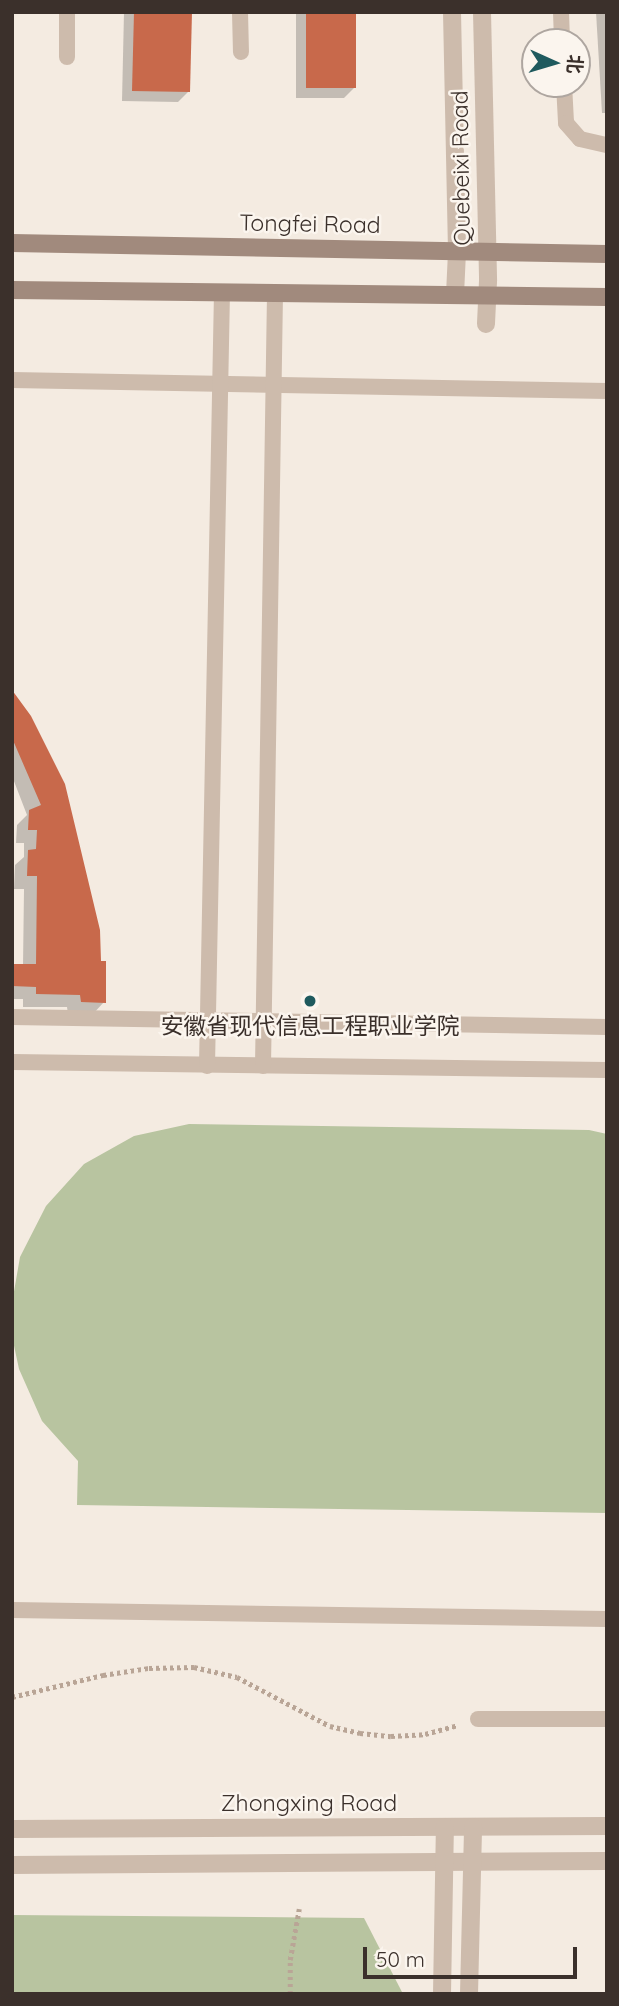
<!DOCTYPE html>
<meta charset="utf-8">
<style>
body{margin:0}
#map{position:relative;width:619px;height:2006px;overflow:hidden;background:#f4ebe1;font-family:Quicksand,"Noto Sans SC",sans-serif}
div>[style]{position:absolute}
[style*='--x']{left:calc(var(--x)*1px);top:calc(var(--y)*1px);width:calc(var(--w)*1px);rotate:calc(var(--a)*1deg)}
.green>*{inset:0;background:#b8c4a0}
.shadow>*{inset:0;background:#0003}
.building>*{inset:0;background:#c8694b}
.path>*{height:4.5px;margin-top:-2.25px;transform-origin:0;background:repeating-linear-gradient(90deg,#b9a596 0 3.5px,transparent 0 7px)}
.service>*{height:16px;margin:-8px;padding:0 8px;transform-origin:8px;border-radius:8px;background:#cdbbac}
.tertiary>*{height:18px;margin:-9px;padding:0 9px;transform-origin:9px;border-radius:9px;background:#cdbbac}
.secondary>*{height:18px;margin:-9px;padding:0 9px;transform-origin:9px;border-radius:9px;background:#a18a7d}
.dots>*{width:19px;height:19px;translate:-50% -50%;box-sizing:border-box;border:4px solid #fbf5ee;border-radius:50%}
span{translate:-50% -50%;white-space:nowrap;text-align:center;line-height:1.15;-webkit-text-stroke:5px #fbf5ee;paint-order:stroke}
.street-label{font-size:23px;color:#3b302b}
.poi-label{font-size:23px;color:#3b302b}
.frame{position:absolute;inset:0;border:14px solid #3b302b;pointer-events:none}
.north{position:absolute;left:521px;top:28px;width:70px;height:70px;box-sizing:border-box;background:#fbf5ee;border:2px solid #aea6a0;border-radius:50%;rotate:94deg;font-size:19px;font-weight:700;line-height:28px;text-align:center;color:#3b302b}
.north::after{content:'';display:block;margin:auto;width:24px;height:32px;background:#1f5a5e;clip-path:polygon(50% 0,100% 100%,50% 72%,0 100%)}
.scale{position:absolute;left:363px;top:1947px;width:214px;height:32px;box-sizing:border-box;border:4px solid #3b302b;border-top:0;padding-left:9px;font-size:21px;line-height:24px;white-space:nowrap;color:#3b302b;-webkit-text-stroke:5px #fbf5ee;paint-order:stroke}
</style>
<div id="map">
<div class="green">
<i style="clip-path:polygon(189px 1124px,589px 1130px,607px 1134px,607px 1513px,77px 1505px,78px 1461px,42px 1421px,19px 1369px,13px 1341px,12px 1303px,20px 1257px,46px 1206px,84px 1164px,134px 1136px)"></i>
<i style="clip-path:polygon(12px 1915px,364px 1918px,403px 1994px,12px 1994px)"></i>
</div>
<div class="shadow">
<i style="clip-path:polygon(124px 12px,191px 12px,189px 91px,178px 102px,122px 101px)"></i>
<i style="clip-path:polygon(296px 12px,354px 12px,355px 87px,344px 98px,296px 98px)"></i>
<i style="clip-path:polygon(596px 12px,607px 12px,607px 113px,602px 113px)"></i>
<i style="clip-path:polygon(12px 693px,104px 1002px,91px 1016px,68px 1014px,67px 1007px,23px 1007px,23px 999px,12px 999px,12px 965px,23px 966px,24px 889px,14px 889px,15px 865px,24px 857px,24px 843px,16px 843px,17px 825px,27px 815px,12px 776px)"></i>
</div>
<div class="building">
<i style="clip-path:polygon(134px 12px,192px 12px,190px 92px,132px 91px)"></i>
<i style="clip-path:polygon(306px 12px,356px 12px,356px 88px,306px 88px)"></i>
<i style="clip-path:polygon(12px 690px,31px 716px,65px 784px,100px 930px,101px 961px,106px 961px,106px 1003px,81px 1002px,80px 995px,36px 994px,36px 987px,12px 986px,12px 964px,36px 964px,37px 876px,27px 876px,28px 850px,36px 849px,37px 830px,28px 830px,29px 810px,41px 805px,12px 738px)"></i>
</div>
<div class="path">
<i style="--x:12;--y:1697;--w:94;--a:-13.6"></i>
<i style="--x:103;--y:1675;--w:47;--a:-8.7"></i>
<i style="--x:149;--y:1668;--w:45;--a:-1.3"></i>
<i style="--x:194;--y:1667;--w:44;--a:13.1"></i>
<i style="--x:237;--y:1677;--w:105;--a:27.8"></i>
<i style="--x:330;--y:1726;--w:31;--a:13"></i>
<i style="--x:360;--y:1733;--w:31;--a:6"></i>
<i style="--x:391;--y:1736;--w:34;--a:-3"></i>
<i style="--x:425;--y:1734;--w:34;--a:-15"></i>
<i style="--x:290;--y:1994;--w:34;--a:-90"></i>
<i style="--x:290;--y:1960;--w:52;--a:-80"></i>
</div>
<div class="service">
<i style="--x:67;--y:12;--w:45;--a:90"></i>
<i style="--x:240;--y:12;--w:40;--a:88.6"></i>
<i style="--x:561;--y:12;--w:30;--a:88"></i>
<i style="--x:564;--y:84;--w:39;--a:87"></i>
<i style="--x:566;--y:123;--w:21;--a:49"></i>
<i style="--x:580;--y:139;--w:28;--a:13"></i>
<i style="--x:12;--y:380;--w:595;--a:1.06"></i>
<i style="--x:12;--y:1017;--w:595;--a:0.96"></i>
<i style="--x:12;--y:1062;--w:595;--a:0.77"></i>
<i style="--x:207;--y:1066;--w:774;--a:-88.89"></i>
<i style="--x:263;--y:1066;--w:773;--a:-89.11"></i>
<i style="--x:12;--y:1610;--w:595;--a:0.87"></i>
<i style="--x:478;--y:1719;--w:129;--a:0"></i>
</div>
<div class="tertiary">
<i style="--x:452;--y:12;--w:240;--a:88.8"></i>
<i style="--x:457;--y:252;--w:42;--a:92.7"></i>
<i style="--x:482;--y:12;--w:269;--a:88.7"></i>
<i style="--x:488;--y:281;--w:43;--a:92.7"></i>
<i style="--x:12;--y:1829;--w:595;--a:-0.29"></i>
<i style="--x:12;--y:1865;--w:595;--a:-0.39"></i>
<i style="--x:442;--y:1994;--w:167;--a:-89"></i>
<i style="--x:469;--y:1994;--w:167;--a:-88.6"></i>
</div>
<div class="secondary">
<i style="--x:12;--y:243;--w:595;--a:1.06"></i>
<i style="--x:12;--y:290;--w:595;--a:0.67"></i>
</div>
<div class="dots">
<i style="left:310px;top:1001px;background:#1f5a5e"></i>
</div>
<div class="street-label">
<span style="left:461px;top:168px;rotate:-91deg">Quebeixi Road</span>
<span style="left:310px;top:224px;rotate:1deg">Tongfei Road</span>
<span style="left:309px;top:1803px">Zhongxing Road</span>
</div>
<div class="poi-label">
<span style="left:310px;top:1026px">安徽省现代信息工程职业学院</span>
</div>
<div class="frame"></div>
<div class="north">北</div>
<div class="scale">50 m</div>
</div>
